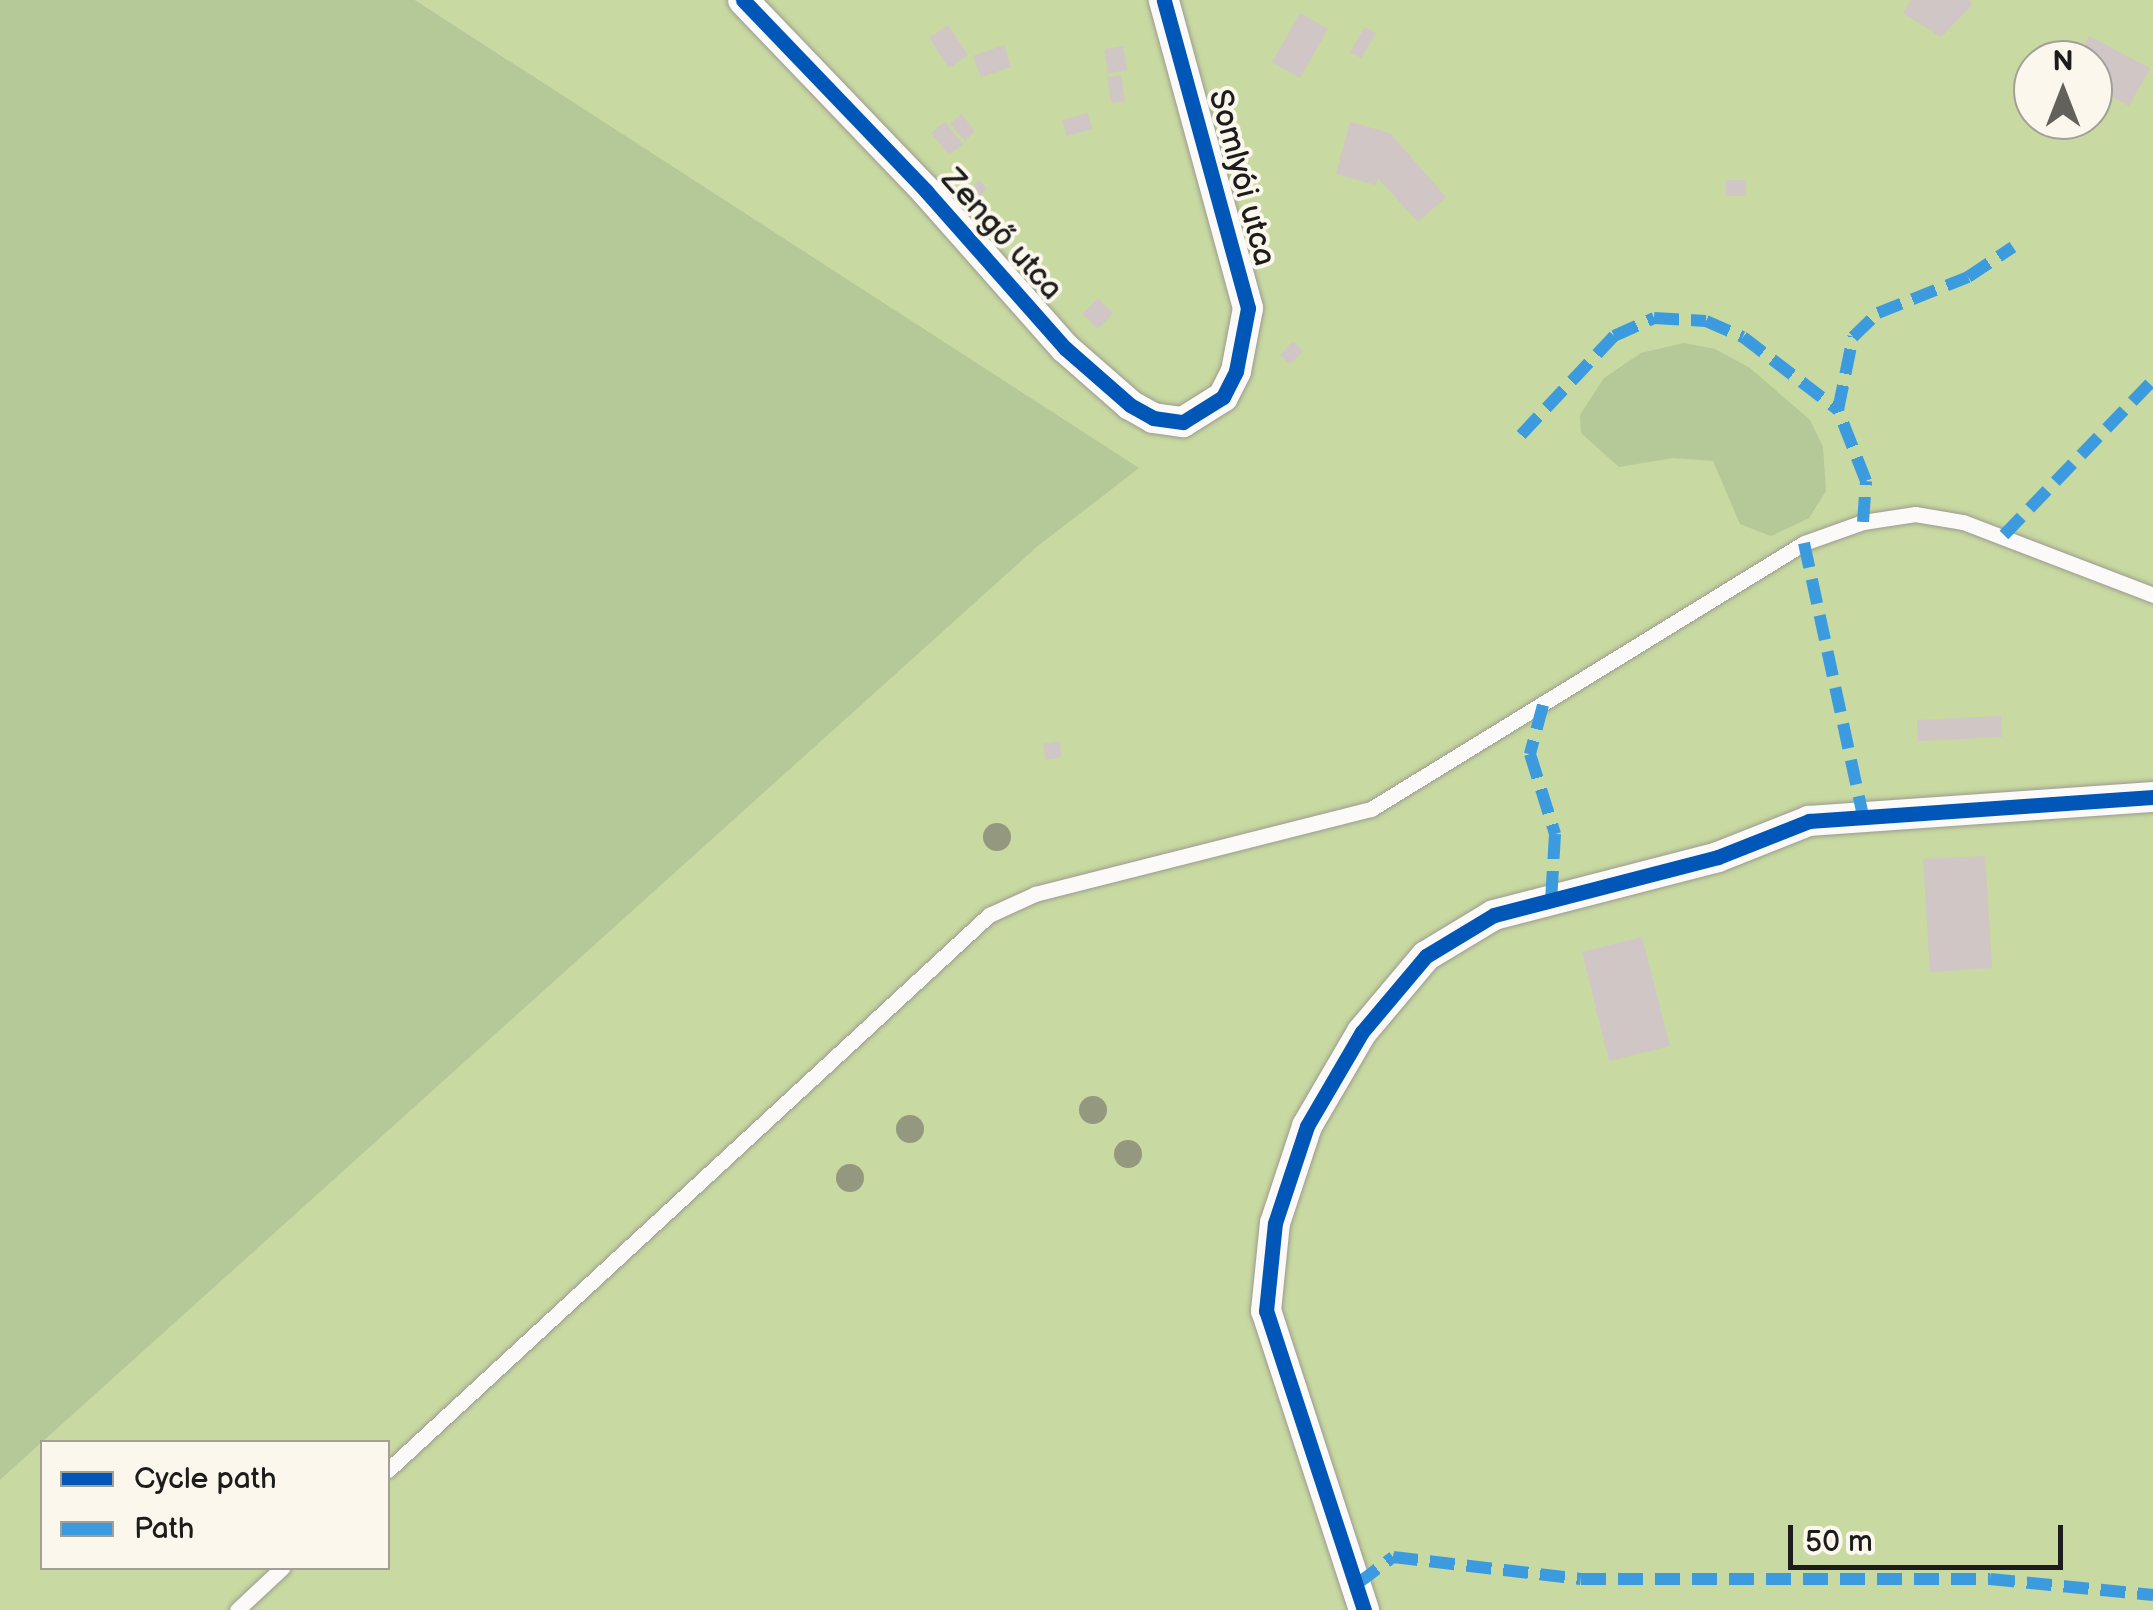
<!DOCTYPE html>
<meta charset="utf-8">
<style>
body{margin:0}
#map{position:relative;width:2153px;height:1610px;overflow:hidden;background:#e5e1d0;font-family:"Balsamiq Sans",sans-serif}
div>[style]{position:absolute}
[style*='--x']{left:calc(var(--x)*1px);top:calc(var(--y)*1px);width:calc(var(--w)*1px);rotate:calc(var(--a)*1deg)}
.green>*{inset:0;background:#c8d9a1}
.forest>*{inset:0;background:#b4c898}
.building>*{inset:0;background:#d0c6c6}
.roads{filter:drop-shadow(0 0 2px #9c9a90) drop-shadow(0 0 2px #9c9a90)}
.service>*{height:15px;margin:-7.5px;padding:0 7.5px;transform-origin:7.5px;border-radius:7.5px;background:#fbfaf8}
.minor>*{height:30px;margin:-15px;padding:0 15px;transform-origin:15px;border-radius:15px;background:#fbfaf8}
.quiet>*{height:12px;margin-top:-6px;transform-origin:0;background:repeating-linear-gradient(90deg,#3c9bdf 0 25px,transparent 0 37px)}
.cycleway>*{height:15px;margin:-7.5px;padding:0 7.5px;transform-origin:7.5px;border-radius:7.5px;background:#0057b8}
.trees>*{width:28px;height:28px;margin:-14px;border-radius:50%;background:#93987f}
span{translate:-50% -50%;white-space:nowrap;text-align:center;line-height:1.15;-webkit-text-stroke:8px #fbf7ec;paint-order:stroke}
.street-label{font-size:32px;color:#1c1c1c}
.legend{position:absolute;left:40px;top:1440px;width:350px;height:130px;box-sizing:border-box;background:#fbf7ec;border:2px solid #a29f99;margin:0;padding:12px 18px;list-style:none;font-size:30px;color:#1c1c1c}
.legend li{display:flex;align-items:center;gap:20px;height:50px}
.legend b{width:50px;border:2px solid #a29f99}
.north{position:absolute;left:2013px;top:40px;width:100px;height:100px;box-sizing:border-box;background:#fbf7ec;border:2px solid #a29f99;border-radius:50%;rotate:0deg;font-size:28px;font-weight:700;line-height:40px;text-align:center;color:#1c1c1c}
.north::after{content:'';display:block;margin:auto;width:35px;height:45px;background:#62615b;clip-path:polygon(50% 0,100% 100%,50% 72%,0 100%)}
.scale{position:absolute;left:1788px;top:1525px;width:275px;height:45px;box-sizing:border-box;border:5px solid #1c1c1c;border-top:0;padding-left:12px;font-size:30px;line-height:35px;white-space:nowrap;color:#1c1c1c;-webkit-text-stroke:8px #fbf7ec;paint-order:stroke}
</style>
<div id="map">
<div class="green">
<i style="clip-path:polygon(evenodd,415px 0,2153px 0,2153px 1610px,0 1610px,0 1480px,1038px 546px,1138px 468px,415px 0,2033px 60px,2093px 60px,2093px 120px,2033px 120px,2033px 60px,415px 0,42px 1442px,388px 1442px,388px 1568px,42px 1568px,42px 1442px)"></i>
</div>
<div class="forest">
<i style="clip-path:polygon(0 0,415px 0,1139px 468px,1038px 546px,0 1480px)"></i>
<i style="clip-path:polygon(1684px 343px,1715px 349px,1750px 368px,1810px 420px,1823px 447px,1826px 491px,1809px 518px,1771px 536px,1740px 524px,1713px 461px,1673px 458px,1619px 467px,1581px 433px,1580px 415px,1604px 378px,1641px 353px)"></i>
</div>
<div class="building">
<i style="clip-path:polygon(1911px 0,1969px 0,1972px 5px,1941px 37px,1903px 13px)"></i>
<i style="clip-path:polygon(1300px 13px,1328px 29px,1300px 78px,1272px 62px)"></i>
<i style="clip-path:polygon(948px 25px,968px 55px,949px 68px,929px 38px)"></i>
<i style="clip-path:polygon(1365px 27px,1376px 33px,1361px 58px,1350px 52px)"></i>
<i style="clip-path:polygon(2089px 36px,2150px 68px,2129px 106px,2093px 87px,2093px 60px,2076px 60px)"></i>
<i style="clip-path:polygon(1004px 45px,1011px 67px,981px 77px,973px 56px)"></i>
<i style="clip-path:polygon(1123px 46px,1127px 70px,1108px 73px,1104px 49px)"></i>
<i style="clip-path:polygon(1121px 75px,1125px 101px,1111px 103px,1107px 77px)"></i>
<i style="clip-path:polygon(1088px 113px,1092px 129px,1067px 136px,1062px 120px)"></i>
<i style="clip-path:polygon(961px 114px,975px 131px,965px 141px,950px 124px)"></i>
<i style="clip-path:polygon(945px 122px,963px 144px,949px 155px,931px 133px)"></i>
<i style="clip-path:polygon(1350px 122px,1390px 133px,1446px 197px,1418px 222px,1378px 178px,1376px 185px,1336px 174px)"></i>
<i style="clip-path:polygon(979px 180px,987px 189px,970px 206px,962px 198px)"></i>
<i style="clip-path:polygon(1726px 180px,1746px 180px,1746px 196px,1726px 196px)"></i>
<i style="clip-path:polygon(1098px 298px,1113px 313px,1098px 329px,1082px 314px)"></i>
<i style="clip-path:polygon(1293px 341px,1303px 351px,1290px 364px,1280px 355px)"></i>
<i style="clip-path:polygon(2001px 716px,2002px 737px,1918px 741px,1917px 720px)"></i>
<i style="clip-path:polygon(1059px 741px,1062px 757px,1046px 760px,1043px 744px)"></i>
<i style="clip-path:polygon(1985px 856px,1992px 968px,1930px 972px,1923px 859px)"></i>
<i style="clip-path:polygon(1642px 937px,1670px 1046px,1609px 1061px,1582px 952px)"></i>
</div>
<div class="roads">
<div class="service">
<i style="--x:388;--y:1470;--w:818;--a:-42.72"></i>
<i style="--x:989;--y:915;--w:51;--a:-24.5"></i>
<i style="--x:1035;--y:894;--w:347;--a:-14.2"></i>
<i style="--x:1371;--y:809;--w:508;--a:-31.56"></i>
<i style="--x:1804;--y:543;--w:63;--a:-19.6"></i>
<i style="--x:1863;--y:522;--w:53;--a:-8.7"></i>
<i style="--x:1915;--y:514;--w:49;--a:9.5"></i>
<i style="--x:1963;--y:522;--w:204;--a:21"></i>
<i style="--x:237;--y:1610;--w:62;--a:-43"></i>
</div>
<div class="minor">
<i style="--x:743;--y:0;--w:265;--a:46.2"></i>
<i style="--x:926;--y:191;--w:210;--a:48.5"></i>
<i style="--x:1065;--y:348;--w:86;--a:41.2"></i>
<i style="--x:1130;--y:405;--w:26;--a:29"></i>
<i style="--x:1153;--y:418;--w:30;--a:8"></i>
<i style="--x:1183;--y:422;--w:47;--a:-32"></i>
<i style="--x:1223;--y:397;--w:29;--a:-63"></i>
<i style="--x:1236;--y:371;--w:64;--a:-79.2"></i>
<i style="--x:1248;--y:308;--w:319;--a:-105.3"></i>
<i style="--x:1364;--y:1610;--w:315;--a:-108.1"></i>
<i style="--x:1266;--y:1311;--w:88;--a:-84.2"></i>
<i style="--x:1275;--y:1223;--w:102;--a:-71.7"></i>
<i style="--x:1307;--y:1126;--w:109;--a:-59.7"></i>
<i style="--x:1362;--y:1032;--w:99;--a:-49.9"></i>
<i style="--x:1426;--y:956;--w:79;--a:-31.1"></i>
<i style="--x:1494;--y:915;--w:231;--a:-14.5"></i>
<i style="--x:1718;--y:857;--w:98;--a:-21.6"></i>
<i style="--x:1809;--y:821;--w:345;--a:-4"></i>
</div>
</div>
<div class="quiet">
<i style="--x:1521;--y:435;--w:136;--a:-46.8"></i>
<i style="--x:1614;--y:336;--w:44;--a:-24.2"></i>
<i style="--x:1654;--y:318;--w:52;--a:3.3"></i>
<i style="--x:1706;--y:321;--w:40;--a:23.4"></i>
<i style="--x:1743;--y:337;--w:120;--a:37.5"></i>
<i style="--x:1863;--y:522;--w:41;--a:-85.8"></i>
<i style="--x:1866;--y:481;--w:76;--a:-111.5"></i>
<i style="--x:1838;--y:410;--w:75;--a:-78.4"></i>
<i style="--x:1853;--y:337;--w:35;--a:-44"></i>
<i style="--x:1878;--y:313;--w:97;--a:-21.8"></i>
<i style="--x:1968;--y:277;--w:54;--a:-33.7"></i>
<i style="--x:2004;--y:535;--w:215;--a:-46.1"></i>
<i style="--x:1804;--y:543;--w:275;--a:77.8"></i>
<i style="--x:1543;--y:705;--w:51;--a:104.9"></i>
<i style="--x:1530;--y:754;--w:84;--a:72.6"></i>
<i style="--x:1555;--y:834;--w:67;--a:93.4"></i>
<i style="--x:1357;--y:1584;--w:45;--a:-36.9"></i>
<i style="--x:1393;--y:1557;--w:189;--a:6.7"></i>
<i style="--x:1581;--y:1579;--w:409;--a:0"></i>
<i style="--x:1990;--y:1579;--w:164;--a:5.6"></i>
</div>
<div class="cycleway">
<i style="--x:743;--y:0;--w:265;--a:46.2"></i>
<i style="--x:926;--y:191;--w:210;--a:48.5"></i>
<i style="--x:1065;--y:348;--w:86;--a:41.2"></i>
<i style="--x:1130;--y:405;--w:26;--a:29"></i>
<i style="--x:1153;--y:418;--w:30;--a:8"></i>
<i style="--x:1183;--y:422;--w:47;--a:-32"></i>
<i style="--x:1223;--y:397;--w:29;--a:-63"></i>
<i style="--x:1236;--y:371;--w:64;--a:-79.2"></i>
<i style="--x:1248;--y:308;--w:319;--a:-105.3"></i>
<i style="--x:1364;--y:1610;--w:315;--a:-108.1"></i>
<i style="--x:1266;--y:1311;--w:88;--a:-84.2"></i>
<i style="--x:1275;--y:1223;--w:102;--a:-71.7"></i>
<i style="--x:1307;--y:1126;--w:109;--a:-59.7"></i>
<i style="--x:1362;--y:1032;--w:99;--a:-49.9"></i>
<i style="--x:1426;--y:956;--w:79;--a:-31.1"></i>
<i style="--x:1494;--y:915;--w:231;--a:-14.5"></i>
<i style="--x:1718;--y:857;--w:98;--a:-21.6"></i>
<i style="--x:1809;--y:821;--w:345;--a:-4"></i>
</div>
<div class="trees">
<i style="left:997px;top:837px"></i>
<i style="left:1093px;top:1110px"></i>
<i style="left:910px;top:1129px"></i>
<i style="left:1128px;top:1154px"></i>
<i style="left:850px;top:1178px"></i>
</div>
<div class="street-label">
<span style="left:1241px;top:178px;rotate:75deg">Somlyói utca</span>
<span style="left:1001px;top:235px;rotate:48deg">Zengő utca</span>
</div>
<ul class="legend">
<li><b style="height:12px;background:#0057b8"></b>Cycle path</li>
<li><b style="height:12px;background:#3c9bdf"></b>Path</li>
</ul>
<div class="north">N</div>
<div class="scale">50 m</div>
</div>
